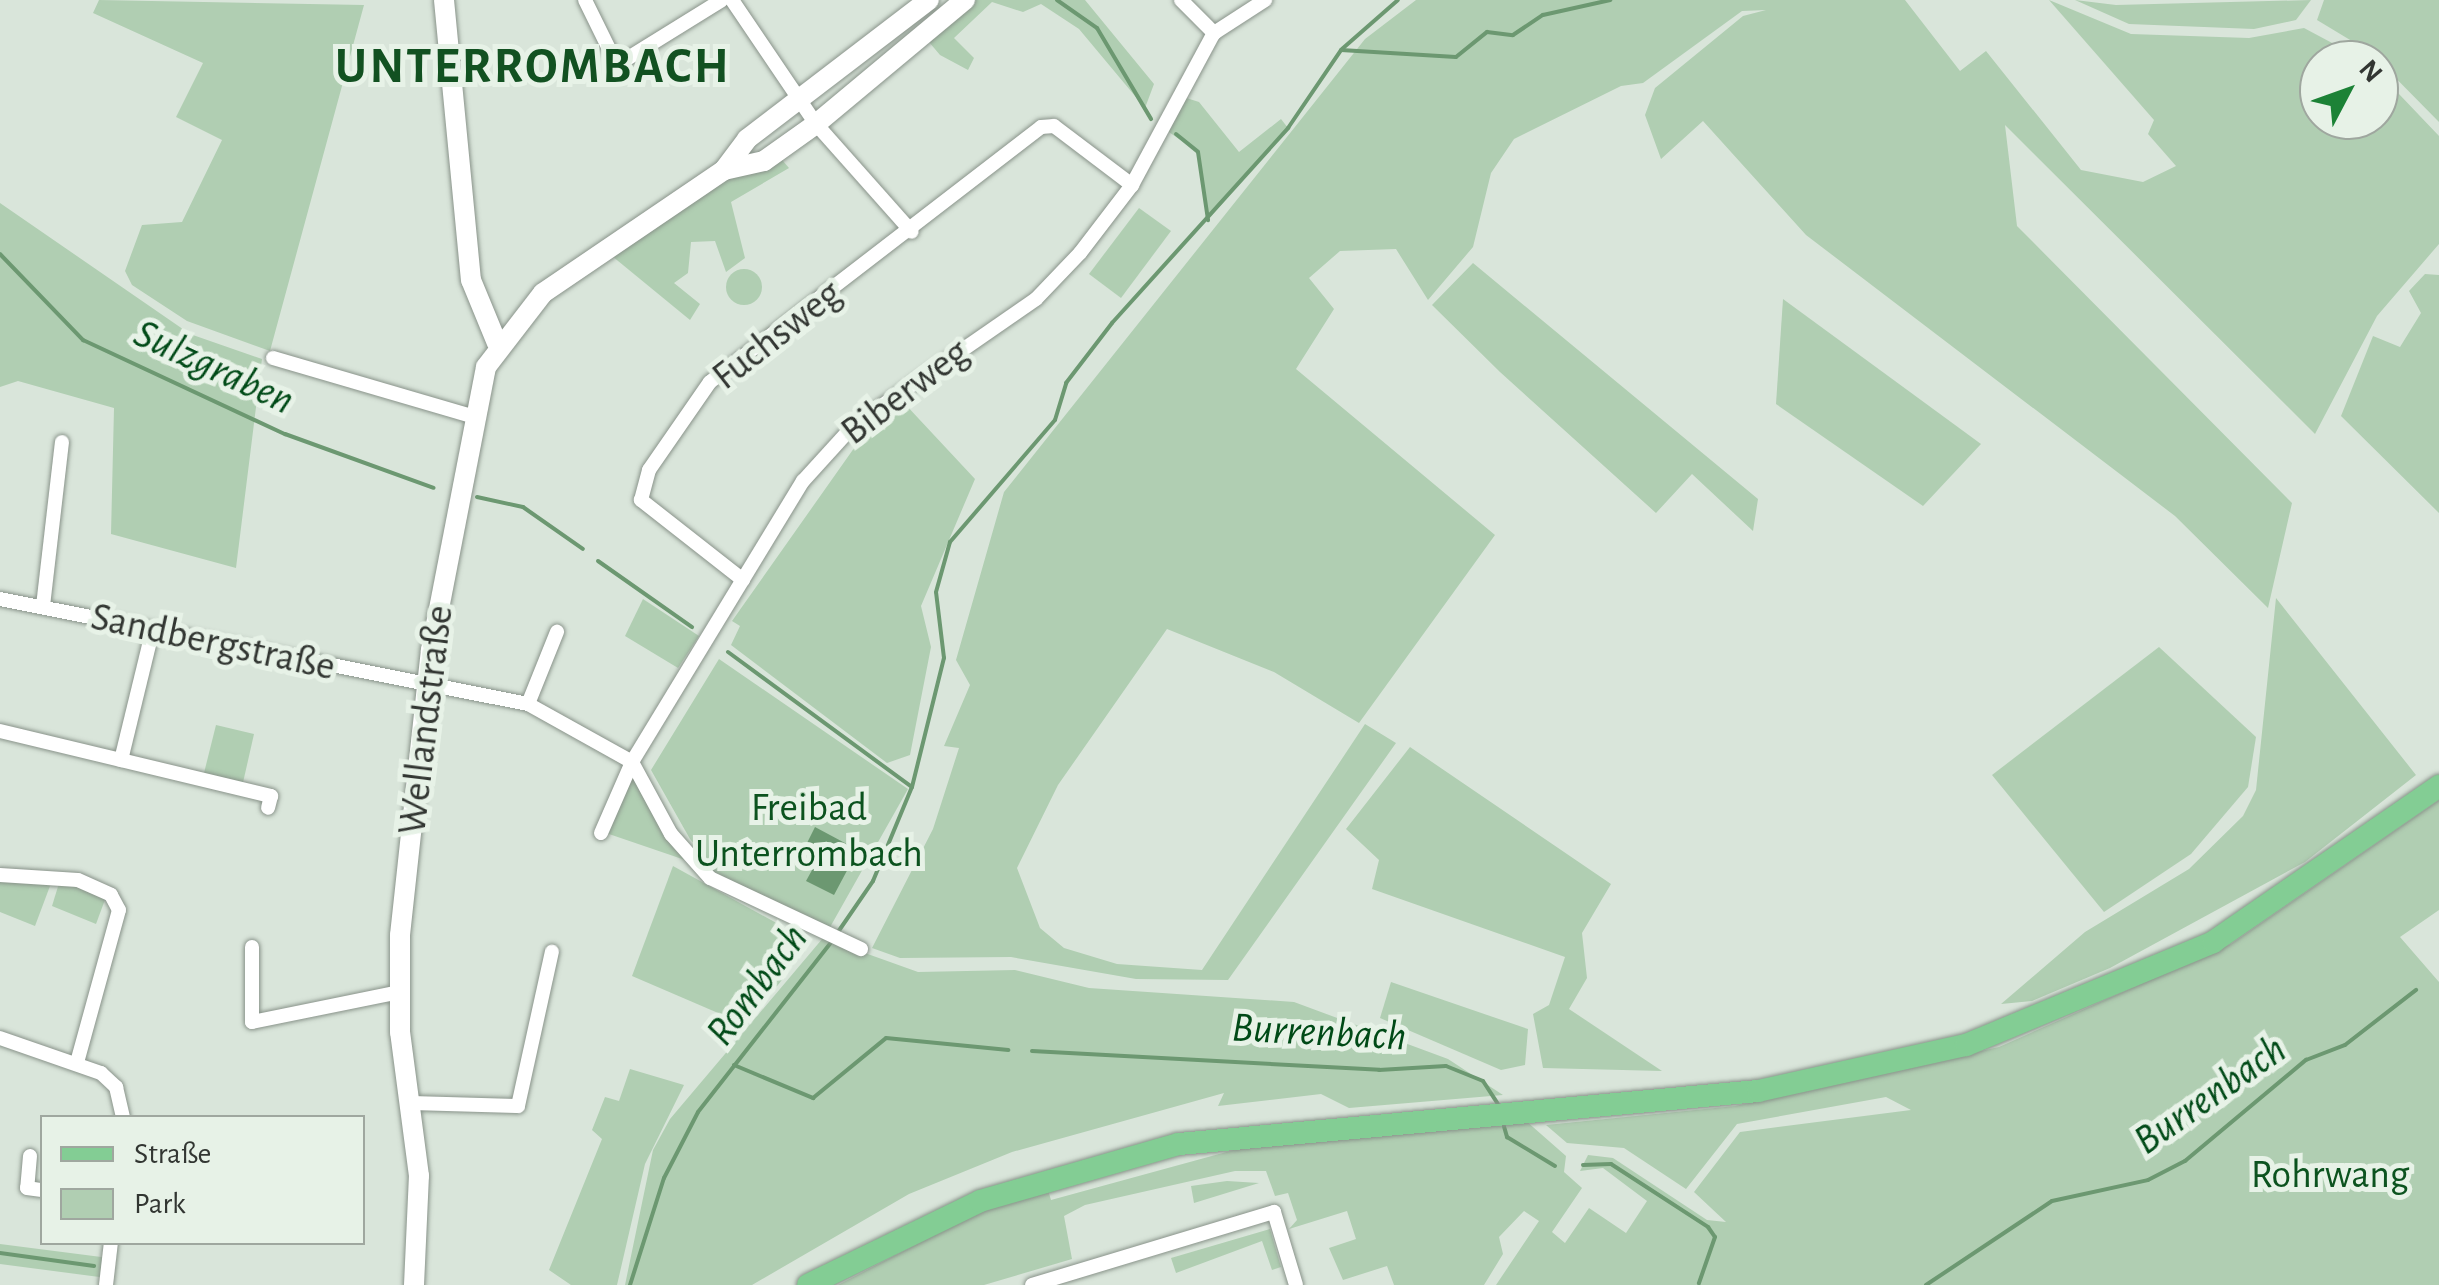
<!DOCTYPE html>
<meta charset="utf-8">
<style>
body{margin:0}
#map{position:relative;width:2439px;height:1285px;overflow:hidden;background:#d9e5da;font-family:"Alegreya Sans",sans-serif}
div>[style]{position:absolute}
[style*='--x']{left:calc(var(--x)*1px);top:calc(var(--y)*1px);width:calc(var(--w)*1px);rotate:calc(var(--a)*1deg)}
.green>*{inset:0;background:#b0ceb2}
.round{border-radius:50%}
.water>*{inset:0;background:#6c9871}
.stream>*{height:4px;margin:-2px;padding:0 2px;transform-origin:2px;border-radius:2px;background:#6c9871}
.roads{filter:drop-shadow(0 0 2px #89938a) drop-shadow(0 0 2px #89938a)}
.street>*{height:14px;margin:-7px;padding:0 7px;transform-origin:7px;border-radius:7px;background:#fff}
.secondary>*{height:20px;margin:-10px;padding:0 10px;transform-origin:10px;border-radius:10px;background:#fff}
.primary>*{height:22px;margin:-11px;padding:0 11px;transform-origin:11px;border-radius:11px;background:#83cd94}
span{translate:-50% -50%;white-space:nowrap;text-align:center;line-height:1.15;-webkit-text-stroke:10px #e7f2e7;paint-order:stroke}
.street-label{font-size:40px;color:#323632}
.park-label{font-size:40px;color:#0c531f}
.water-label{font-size:42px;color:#004a17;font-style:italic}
.district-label{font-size:50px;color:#125121;font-weight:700;letter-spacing:2.5px}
.legend{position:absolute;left:40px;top:1115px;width:325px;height:130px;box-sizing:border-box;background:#e7f2e7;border:2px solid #9fa79f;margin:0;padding:12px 18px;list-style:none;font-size:30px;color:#323632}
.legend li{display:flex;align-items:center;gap:20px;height:50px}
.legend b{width:50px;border:2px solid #9fa79f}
.north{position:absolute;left:2299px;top:40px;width:100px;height:100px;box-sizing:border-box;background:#e7f2e7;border:2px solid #9fa79f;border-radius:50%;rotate:49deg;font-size:28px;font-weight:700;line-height:40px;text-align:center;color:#323632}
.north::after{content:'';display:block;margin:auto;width:35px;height:45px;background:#1c8236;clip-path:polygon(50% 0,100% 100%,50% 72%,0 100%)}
</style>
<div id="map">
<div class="green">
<i style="clip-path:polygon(99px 0,364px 5px,270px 351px,187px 321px,132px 285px,125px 271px,142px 225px,182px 222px,222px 140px,176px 117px,203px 63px,93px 13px)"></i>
<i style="clip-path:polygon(975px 0,1085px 0,1154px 84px,1145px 108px,1079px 29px,1041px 4px,1023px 12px,992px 2px,954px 38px,974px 58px,968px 70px,940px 55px,929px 42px)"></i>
<i style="clip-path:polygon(1416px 0,1905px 0,1960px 71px,1986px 51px,2081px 170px,2143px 182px,2176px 166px,2148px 134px,2154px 120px,2049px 0,2131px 34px,2249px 38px,2304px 28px,2364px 60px,2319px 60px,2319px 120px,2379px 120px,2379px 73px,2439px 136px,2439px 244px,2377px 316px,2315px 434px,2005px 125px,2017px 226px,2292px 503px,2268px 608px,2175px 516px,1806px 235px,1703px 121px,1661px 159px,1645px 115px,1655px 88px,1743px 16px,1766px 10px,1742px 11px,1643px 83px,1621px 86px,1514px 139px,1491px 173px,1473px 247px,1428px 300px,1396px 249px,1340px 251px,1309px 278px,1334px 309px,1296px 369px,1495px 535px,1359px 723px,1274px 672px,1167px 629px,1058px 785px,1017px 868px,1040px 928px,1064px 948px,1117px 964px,1202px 970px,1365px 724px,1396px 743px,1228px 980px,1136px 979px,1011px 957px,900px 958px,872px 948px,933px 829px,959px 748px,944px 746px,970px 685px,956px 660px,1004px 492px,1365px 39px)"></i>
<i style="clip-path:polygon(2075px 0,2116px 5px,2311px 0,2296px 20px,2254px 29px,2129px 24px)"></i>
<i style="clip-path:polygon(2324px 0,2439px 0,2439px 122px,2370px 52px,2317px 20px)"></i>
<i style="clip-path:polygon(1180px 96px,1199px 102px,1239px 152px,1281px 119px,1288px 128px,1208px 220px,1198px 152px,1163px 128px)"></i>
<i style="clip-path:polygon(777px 154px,789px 168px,731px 202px,745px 258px,726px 272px,715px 241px,691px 242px,688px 273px,674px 283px,700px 304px,690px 320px,612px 256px,729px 172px)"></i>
<i style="clip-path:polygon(0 203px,190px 334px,262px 359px,236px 568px,111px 534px,114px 408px,18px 381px,0 387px)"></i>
<i style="clip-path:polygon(1139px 208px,1171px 231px,1121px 298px,1089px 274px)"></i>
<i style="clip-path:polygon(1473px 263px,1758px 499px,1753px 531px,1692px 474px,1656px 513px,1500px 372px,1432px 305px)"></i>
<i class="round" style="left:726px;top:269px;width:36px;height:36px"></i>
<i style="clip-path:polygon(2425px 274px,2439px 275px,2439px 513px,2341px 416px,2373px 336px,2400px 347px,2421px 313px,2409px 291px)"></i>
<i style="clip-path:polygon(1783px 299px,1981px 444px,1923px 506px,1776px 404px)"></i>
<i style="clip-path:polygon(905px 404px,975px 479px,921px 606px,931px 647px,910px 755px,887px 763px,731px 645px,740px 626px,732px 621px,864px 434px)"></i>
<i style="clip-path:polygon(2276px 598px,2416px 775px,2305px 862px,2110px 968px,2032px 1001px,2001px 1004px,2085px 932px,2189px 869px,2243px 816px,2256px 790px)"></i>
<i style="clip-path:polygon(643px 599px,699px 636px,678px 668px,625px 636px)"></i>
<i style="clip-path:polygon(2159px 647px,2256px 737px,2248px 787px,2191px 854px,2104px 912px,1992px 775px)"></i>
<i style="clip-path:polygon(719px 659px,908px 789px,829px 929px,711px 872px,718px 857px,710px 862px,690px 839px,651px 770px)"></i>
<i style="clip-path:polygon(216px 725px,254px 734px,242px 787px,203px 777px)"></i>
<i style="clip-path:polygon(1410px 747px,1611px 884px,1582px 933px,1587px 978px,1569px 1009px,1662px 1071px,1543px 1068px,1533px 1014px,1549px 1005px,1565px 957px,1372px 889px,1379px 860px,1346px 829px)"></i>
<i style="clip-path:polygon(633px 772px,688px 861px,606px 833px)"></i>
<i style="clip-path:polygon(2439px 800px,2439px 910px,2400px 937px,2439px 982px,2439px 1285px,1496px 1285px,1539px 1221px,1524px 1211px,1499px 1237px,1503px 1254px,1484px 1285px,1394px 1285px,1387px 1266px,1343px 1280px,1329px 1248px,1356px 1239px,1347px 1211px,1289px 1229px,1297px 1220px,1288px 1193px,1275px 1196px,1266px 1171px,1235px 1171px,1085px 1205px,1064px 1216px,1072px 1259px,984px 1285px,838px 1285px,973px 1215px,1048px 1190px,1051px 1200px,1241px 1148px,1525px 1120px,1566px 1156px,1564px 1172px,1582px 1188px,1552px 1232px,1565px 1243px,1589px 1208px,1626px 1233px,1647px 1201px,1603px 1168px,1580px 1171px,1588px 1155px,1613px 1158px,1707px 1220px,1726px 1222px,1694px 1192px,1740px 1132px,1911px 1110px,1886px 1097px,1737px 1124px,1686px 1189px,1624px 1148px,1567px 1143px,1546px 1125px,1735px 1106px,1999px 1047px,2231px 944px)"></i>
<i style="clip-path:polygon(673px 866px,800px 936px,789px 971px,746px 1025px,632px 976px)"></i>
<i style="clip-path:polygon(0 878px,53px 878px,35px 926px,0 912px)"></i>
<i style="clip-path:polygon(60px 880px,106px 897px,96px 924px,52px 906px)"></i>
<i style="clip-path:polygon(823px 938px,918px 972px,1015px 970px,1089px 988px,1294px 1002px,1448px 1059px,1503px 1095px,1349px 1108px,1321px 1094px,1218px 1106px,1224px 1093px,1012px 1152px,909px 1194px,752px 1285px,625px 1285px,653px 1150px,670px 1119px)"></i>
<i style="clip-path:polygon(1391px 982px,1528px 1029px,1525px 1065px,1501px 1070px,1380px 1018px)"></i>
<i style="clip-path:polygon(630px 1069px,684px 1085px,645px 1164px,617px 1285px,571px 1285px,549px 1270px,602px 1139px,592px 1130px,605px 1097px,619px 1101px)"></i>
<i style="clip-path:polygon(1227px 1181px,1259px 1183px,1194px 1203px,1191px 1186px)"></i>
<i style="clip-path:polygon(1270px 1229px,1281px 1267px,1272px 1270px,1262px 1241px,1176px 1273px,1171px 1258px)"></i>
<i style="clip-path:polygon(0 1244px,109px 1258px,107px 1278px,0 1264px)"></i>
</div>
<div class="water">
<i style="clip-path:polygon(815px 827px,858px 850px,834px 895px,806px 881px,817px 861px,802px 853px)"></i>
</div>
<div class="stream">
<i style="--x:1057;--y:0;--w:49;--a:35"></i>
<i style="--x:1097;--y:28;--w:106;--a:59.3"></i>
<i style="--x:1342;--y:49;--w:74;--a:-41.2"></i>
<i style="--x:1176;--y:134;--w:28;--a:39"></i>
<i style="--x:1198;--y:152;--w:69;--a:81.6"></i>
<i style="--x:0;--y:254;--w:120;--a:46"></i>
<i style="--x:83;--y:340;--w:223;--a:25"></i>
<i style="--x:285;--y:434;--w:158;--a:19.9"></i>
<i style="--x:477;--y:497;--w:47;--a:12.3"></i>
<i style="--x:523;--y:507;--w:73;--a:35"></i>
<i style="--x:598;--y:561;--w:115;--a:35.1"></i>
<i style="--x:728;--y:652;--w:228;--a:36.3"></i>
<i style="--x:838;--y:932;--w:62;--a:-55.5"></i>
<i style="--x:873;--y:881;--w:102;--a:-67.5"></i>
<i style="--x:912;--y:787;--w:133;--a:-76.1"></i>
<i style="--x:944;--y:658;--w:66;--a:-96.9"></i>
<i style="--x:936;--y:592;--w:52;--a:-74.4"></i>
<i style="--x:950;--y:542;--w:161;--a:-49.3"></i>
<i style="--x:1055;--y:420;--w:39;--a:-73"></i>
<i style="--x:1066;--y:383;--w:76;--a:-52.5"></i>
<i style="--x:1112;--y:323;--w:263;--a:-47.9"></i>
<i style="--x:1288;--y:128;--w:94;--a:-55.8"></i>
<i style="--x:1341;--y:50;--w:115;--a:3.5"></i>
<i style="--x:1456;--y:57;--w:40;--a:-39"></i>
<i style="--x:1487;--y:32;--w:26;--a:7"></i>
<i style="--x:1513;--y:35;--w:36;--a:-34"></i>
<i style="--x:1543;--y:15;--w:69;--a:-12.6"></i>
<i style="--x:1032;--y:1051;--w:348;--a:3.1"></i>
<i style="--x:1379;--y:1070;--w:67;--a:-3.4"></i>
<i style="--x:1446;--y:1066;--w:40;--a:22"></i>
<i style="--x:1483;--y:1081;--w:27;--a:57"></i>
<i style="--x:734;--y:1065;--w:86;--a:22.7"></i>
<i style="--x:813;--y:1098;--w:94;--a:-39.4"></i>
<i style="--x:886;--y:1038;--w:123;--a:5.6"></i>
<i style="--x:1503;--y:1123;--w:15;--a:74"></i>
<i style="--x:1507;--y:1137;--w:56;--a:31.1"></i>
<i style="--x:1583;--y:1165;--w:28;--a:-2"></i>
<i style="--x:1611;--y:1164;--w:116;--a:33"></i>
<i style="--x:1708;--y:1227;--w:12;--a:55"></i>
<i style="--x:1715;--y:1237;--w:49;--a:109.2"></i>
<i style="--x:0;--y:1253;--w:95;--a:7.9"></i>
<i style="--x:630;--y:1285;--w:112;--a:-72.4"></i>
<i style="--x:664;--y:1178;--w:74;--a:-62.7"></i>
<i style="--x:698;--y:1112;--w:219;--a:-51.9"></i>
<i style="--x:1926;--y:1285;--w:151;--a:-33.7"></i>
<i style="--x:2052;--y:1201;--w:98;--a:-12.3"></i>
<i style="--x:2148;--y:1180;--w:42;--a:-27.2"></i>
<i style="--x:2185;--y:1161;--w:158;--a:-39.9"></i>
<i style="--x:2306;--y:1060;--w:42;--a:-21"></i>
<i style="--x:2345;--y:1045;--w:90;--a:-37.8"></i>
</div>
<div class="roads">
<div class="street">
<i style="--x:585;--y:0;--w:72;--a:63.8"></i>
<i style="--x:617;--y:65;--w:123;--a:-31.8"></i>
<i style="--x:732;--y:0;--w:150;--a:55.9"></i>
<i style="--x:816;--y:124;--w:144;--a:48.4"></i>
<i style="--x:1181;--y:0;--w:47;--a:45"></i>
<i style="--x:273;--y:358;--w:206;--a:16.3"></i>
<i style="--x:743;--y:580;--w:130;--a:-141.9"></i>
<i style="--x:641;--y:500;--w:31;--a:-75"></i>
<i style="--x:649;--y:470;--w:107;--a:-55.3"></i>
<i style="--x:710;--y:382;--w:418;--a:-37.6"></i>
<i style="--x:1041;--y:127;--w:13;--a:-4"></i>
<i style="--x:1054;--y:126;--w:98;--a:37.1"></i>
<i style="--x:0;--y:599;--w:538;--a:11.25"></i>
<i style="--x:528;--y:704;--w:119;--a:29.1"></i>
<i style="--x:632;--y:762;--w:82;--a:61.6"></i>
<i style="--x:671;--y:834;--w:59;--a:48.4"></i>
<i style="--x:710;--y:878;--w:167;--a:25.2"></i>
<i style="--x:43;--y:606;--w:165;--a:-83.4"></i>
<i style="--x:528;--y:704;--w:78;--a:-68.1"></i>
<i style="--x:0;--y:731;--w:279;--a:13.5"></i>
<i style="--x:271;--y:796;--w:12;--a:104"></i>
<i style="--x:121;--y:760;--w:131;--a:-76.3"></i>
<i style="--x:601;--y:833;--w:77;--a:-66.4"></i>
<i style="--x:632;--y:762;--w:329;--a:-58.7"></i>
<i style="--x:803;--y:481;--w:76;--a:-47.7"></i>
<i style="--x:854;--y:425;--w:221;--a:-34.7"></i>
<i style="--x:1036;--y:299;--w:64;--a:-46.3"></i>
<i style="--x:1080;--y:253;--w:86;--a:-52.6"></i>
<i style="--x:1132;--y:185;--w:173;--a:-61.7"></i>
<i style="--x:1214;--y:33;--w:61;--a:-32.9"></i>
<i style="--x:0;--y:875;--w:78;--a:3.7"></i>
<i style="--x:78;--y:880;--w:36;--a:24"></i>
<i style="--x:111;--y:895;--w:17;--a:62"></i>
<i style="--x:119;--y:910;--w:158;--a:105.4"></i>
<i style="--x:252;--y:947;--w:75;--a:90"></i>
<i style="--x:252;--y:1022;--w:150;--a:-11.5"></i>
<i style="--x:0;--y:1038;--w:107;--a:19.1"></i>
<i style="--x:101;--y:1073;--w:21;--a:43"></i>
<i style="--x:116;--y:1087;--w:32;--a:77"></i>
<i style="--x:410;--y:1103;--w:108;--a:1.6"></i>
<i style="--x:518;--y:1106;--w:158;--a:-77.6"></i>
<i style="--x:30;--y:1156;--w:32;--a:95"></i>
<i style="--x:27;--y:1188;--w:15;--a:8"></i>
<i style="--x:106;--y:1285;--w:43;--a:-83.4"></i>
<i style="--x:1032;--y:1285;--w:253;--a:-16.8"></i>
<i style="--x:1274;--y:1212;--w:76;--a:73.2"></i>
</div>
<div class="secondary">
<i style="--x:444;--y:0;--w:281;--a:84.5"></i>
<i style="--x:471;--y:280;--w:68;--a:67.6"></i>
<i style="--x:724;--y:170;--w:41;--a:-12.7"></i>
<i style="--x:764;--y:161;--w:64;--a:-35.4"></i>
<i style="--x:816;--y:124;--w:194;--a:-39.8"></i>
<i style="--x:414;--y:1285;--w:109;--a:-87.4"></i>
<i style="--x:419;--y:1176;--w:145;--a:-97.5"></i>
<i style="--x:400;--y:1032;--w:97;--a:-90"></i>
<i style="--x:400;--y:935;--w:287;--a:-83.8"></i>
<i style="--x:431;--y:650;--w:288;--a:-79"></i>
<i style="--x:486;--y:367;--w:93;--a:-52.4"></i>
<i style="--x:543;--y:293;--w:219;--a:-34.2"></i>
<i style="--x:724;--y:170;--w:39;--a:-53"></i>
<i style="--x:747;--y:139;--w:229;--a:-37.4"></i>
</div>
<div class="primary">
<i style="--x:808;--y:1285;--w:191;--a:-26"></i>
<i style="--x:980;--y:1201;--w:207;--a:-16"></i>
<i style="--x:1179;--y:1144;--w:581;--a:-5.23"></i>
<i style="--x:1758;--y:1091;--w:213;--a:-12.5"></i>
<i style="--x:1966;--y:1045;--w:268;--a:-22.6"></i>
<i style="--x:2213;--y:942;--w:275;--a:-34.6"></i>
</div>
</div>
<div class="street-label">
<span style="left:777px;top:335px;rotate:-38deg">Fuchsweg</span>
<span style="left:905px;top:392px;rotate:-37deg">Biberweg</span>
<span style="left:213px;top:642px;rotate:12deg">Sandbergstraße</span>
<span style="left:426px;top:720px;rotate:-83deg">Wellandstraße</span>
</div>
<div class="park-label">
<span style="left:809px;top:831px">Freibad<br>Unterrombach</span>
<span style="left:2330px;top:1175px">Rohrwang</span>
</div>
<div class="water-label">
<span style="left:214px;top:367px;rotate:25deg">Sulzgraben</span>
<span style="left:757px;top:985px;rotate:-53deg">Rombach</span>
<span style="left:1319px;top:1032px;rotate:3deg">Burrenbach</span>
<span style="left:2210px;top:1095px;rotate:-35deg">Burrenbach</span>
</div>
<div class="district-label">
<span style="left:533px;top:68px">UNTERROMBACH</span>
</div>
<ul class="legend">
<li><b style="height:12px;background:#83cd94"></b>Straße</li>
<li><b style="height:28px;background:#b0ceb2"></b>Park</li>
</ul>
<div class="north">N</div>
</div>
